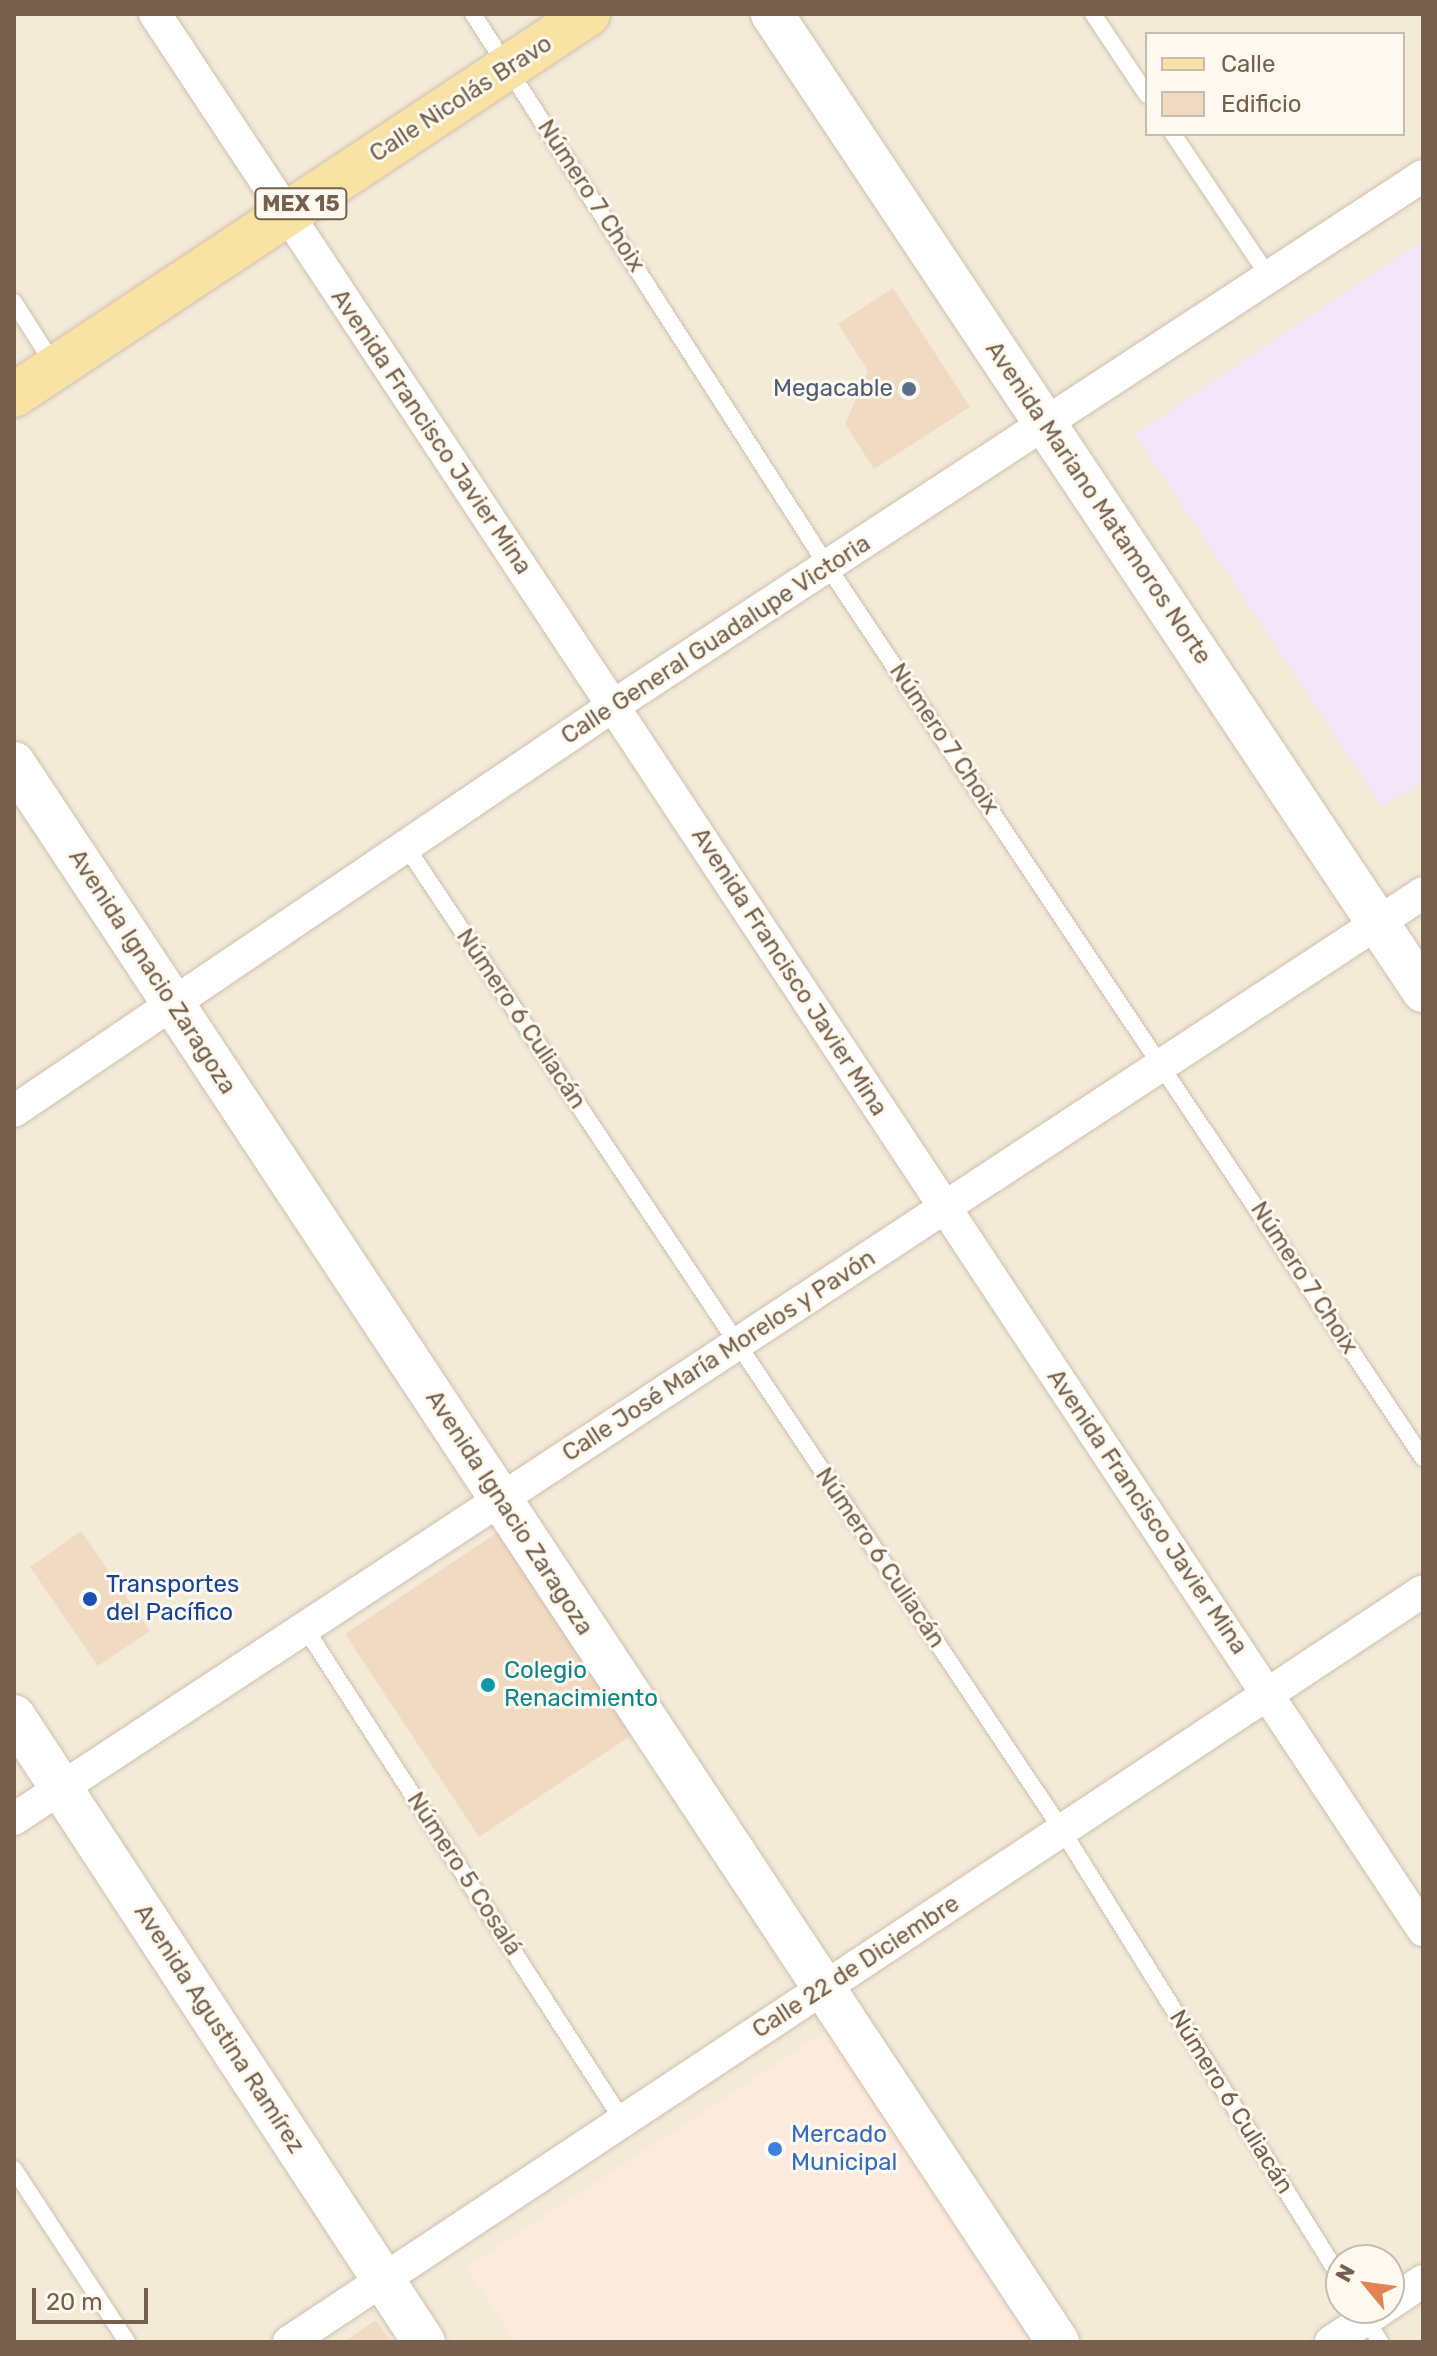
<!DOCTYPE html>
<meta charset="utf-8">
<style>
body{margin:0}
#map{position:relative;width:1437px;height:2356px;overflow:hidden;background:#fcf7e9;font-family:Rubik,sans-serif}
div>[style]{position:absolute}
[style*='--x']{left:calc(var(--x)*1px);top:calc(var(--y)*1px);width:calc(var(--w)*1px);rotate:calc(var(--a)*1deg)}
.residential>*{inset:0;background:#f4ead8}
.commercial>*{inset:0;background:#fceade}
.education>*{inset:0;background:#f4e6f9}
.building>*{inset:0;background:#f1dac2}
.roads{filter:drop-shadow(0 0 2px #cec0af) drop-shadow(0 0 2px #cec0af)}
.service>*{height:16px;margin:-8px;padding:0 8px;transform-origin:8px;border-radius:8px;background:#fff}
.minor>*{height:32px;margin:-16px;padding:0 16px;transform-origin:16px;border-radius:16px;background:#fff}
.tertiary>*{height:42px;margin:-21px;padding:0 21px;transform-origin:21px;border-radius:21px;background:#fff}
.primary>*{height:44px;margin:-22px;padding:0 22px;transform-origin:22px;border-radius:22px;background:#f8e2a4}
.dots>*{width:22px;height:22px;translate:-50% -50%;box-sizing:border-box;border:4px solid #fefaf0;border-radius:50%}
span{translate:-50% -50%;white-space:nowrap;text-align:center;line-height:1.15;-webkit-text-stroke:6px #fefaf0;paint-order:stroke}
.shield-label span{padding:2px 6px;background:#fefaf0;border:2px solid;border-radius:6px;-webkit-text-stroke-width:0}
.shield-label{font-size:22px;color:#76604d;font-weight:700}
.street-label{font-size:24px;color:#76604d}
.service-label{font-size:24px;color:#4e5e75}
.right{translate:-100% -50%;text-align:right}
.transit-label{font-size:24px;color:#164399}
.left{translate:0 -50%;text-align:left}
.culture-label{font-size:24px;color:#0d838f}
.shop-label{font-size:24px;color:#366cbe}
.frame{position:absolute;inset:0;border:16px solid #76604d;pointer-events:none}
.legend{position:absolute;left:1145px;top:32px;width:260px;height:104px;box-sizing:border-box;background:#fefaf0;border:2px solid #c8bcaf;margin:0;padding:10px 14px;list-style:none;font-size:24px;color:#76604d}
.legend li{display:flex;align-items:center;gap:16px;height:40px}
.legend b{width:40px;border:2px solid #c8bcaf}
.north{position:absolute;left:1325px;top:2244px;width:80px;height:80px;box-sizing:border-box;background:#fefaf0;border:2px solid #c8bcaf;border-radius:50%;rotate:299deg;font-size:22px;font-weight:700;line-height:32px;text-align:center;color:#76604d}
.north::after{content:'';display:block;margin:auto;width:28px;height:36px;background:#e28353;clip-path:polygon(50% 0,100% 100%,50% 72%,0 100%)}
.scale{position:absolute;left:32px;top:2288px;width:116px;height:36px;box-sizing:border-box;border:4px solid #76604d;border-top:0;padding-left:10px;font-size:24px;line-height:28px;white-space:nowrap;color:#76604d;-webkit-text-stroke:6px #fefaf0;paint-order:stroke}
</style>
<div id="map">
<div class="residential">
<i style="clip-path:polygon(evenodd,14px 14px,1423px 14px,1423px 2342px,14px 2342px,14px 14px,1147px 34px,1403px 34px,1403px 134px,1147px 134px,1147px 34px,14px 14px,1341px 2260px,1389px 2260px,1389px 2308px,1341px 2308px,1341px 2260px)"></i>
</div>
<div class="commercial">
<i style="clip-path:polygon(826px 2031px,1034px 2342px,515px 2342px,466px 2267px)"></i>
</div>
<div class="education">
<i style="clip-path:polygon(1423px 240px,1423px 781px,1382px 807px,1135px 434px)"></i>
</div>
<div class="building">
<i style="clip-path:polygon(893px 288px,970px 407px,874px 469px,845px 424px,868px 371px,838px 324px)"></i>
<i style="clip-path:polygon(81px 1531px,150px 1631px,98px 1666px,30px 1567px)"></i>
<i style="clip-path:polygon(498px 1532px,632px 1735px,479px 1837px,345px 1634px)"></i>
<i style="clip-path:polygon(376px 2320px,391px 2342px,344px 2342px)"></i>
</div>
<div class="roads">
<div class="service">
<i style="--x:473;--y:14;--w:657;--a:57.3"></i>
<i style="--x:828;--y:567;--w:1071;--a:56.27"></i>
<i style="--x:1093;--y:14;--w:97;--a:56.3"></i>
<i style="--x:1173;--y:134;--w:172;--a:56.1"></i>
<i style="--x:14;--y:302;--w:75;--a:57.6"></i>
<i style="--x:405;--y:845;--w:1184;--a:56.3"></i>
<i style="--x:1062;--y:1830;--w:529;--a:58.14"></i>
<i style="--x:305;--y:1628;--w:587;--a:57.18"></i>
<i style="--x:14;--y:2169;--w:207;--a:56.8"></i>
<i style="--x:1364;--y:2316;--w:31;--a:58"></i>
</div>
<div class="minor">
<i style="--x:155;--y:14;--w:2298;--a:56.5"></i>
<i style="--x:14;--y:1111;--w:723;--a:-34.06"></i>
<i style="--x:613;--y:706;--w:968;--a:-33.2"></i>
<i style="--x:14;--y:1819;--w:1686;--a:-33.31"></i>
<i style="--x:1389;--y:2304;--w:41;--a:-34.1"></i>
<i style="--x:289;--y:2342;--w:1360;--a:-33.51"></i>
<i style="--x:1331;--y:2342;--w:62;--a:-33.2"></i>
</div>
<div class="tertiary">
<i style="--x:772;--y:14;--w:1174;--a:56.32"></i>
<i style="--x:14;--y:763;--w:1893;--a:56.53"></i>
<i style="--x:14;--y:1716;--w:748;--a:56.78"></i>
</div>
<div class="primary">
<i style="--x:14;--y:395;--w:689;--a:-33.57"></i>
</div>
</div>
<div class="dots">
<i style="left:909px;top:389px;background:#5c6f8a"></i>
<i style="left:90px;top:1599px;background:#1a4fb4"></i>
<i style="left:488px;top:1685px;background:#0f9aa8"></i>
<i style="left:775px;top:2149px;background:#3f7fe0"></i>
</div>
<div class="shield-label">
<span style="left:301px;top:204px">MEX 15</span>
</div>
<div class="street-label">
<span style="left:461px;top:99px;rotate:-33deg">Calle Nicolás Bravo</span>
<span style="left:591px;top:196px;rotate:57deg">Número 7 Choix</span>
<span style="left:431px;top:432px;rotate:56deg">Avenida Francisco Javier Mina</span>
<span style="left:1098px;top:503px;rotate:56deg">Avenida Mariano Matamoros Norte</span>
<span style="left:716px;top:640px;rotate:-33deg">Calle General Guadalupe Victoria</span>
<span style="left:944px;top:739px;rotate:56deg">Número 7 Choix</span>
<span style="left:152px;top:972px;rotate:57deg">Avenida Ignacio Zaragoza</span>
<span style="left:789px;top:972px;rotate:57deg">Avenida Francisco Javier Mina</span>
<span style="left:521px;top:1019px;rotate:56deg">Número 6 Culiacán</span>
<span style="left:1304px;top:1278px;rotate:57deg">Número 7 Choix</span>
<span style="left:719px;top:1356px;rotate:-33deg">Calle José María Morelos y Pavón</span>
<span style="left:1147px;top:1512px;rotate:56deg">Avenida Francisco Javier Mina</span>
<span style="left:509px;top:1513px;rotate:57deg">Avenida Ignacio Zaragoza</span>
<span style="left:880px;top:1558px;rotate:56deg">Número 6 Culiacán</span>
<span style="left:464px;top:1874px;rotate:57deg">Número 5 Cosalá</span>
<span style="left:856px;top:1967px;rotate:-33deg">Calle 22 de Diciembre</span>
<span style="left:219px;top:2029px;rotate:57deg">Avenida Agustina Ramírez</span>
<span style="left:1231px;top:2102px;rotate:58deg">Número 6 Culiacán</span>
</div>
<div class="service-label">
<span class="right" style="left:893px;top:389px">Megacable</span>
</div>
<div class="transit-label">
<span class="left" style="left:106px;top:1599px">Transportes<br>del Pacífico</span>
</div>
<div class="culture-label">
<span class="left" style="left:504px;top:1685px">Colegio<br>Renacimiento</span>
</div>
<div class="shop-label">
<span class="left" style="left:791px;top:2149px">Mercado<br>Municipal</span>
</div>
<div class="frame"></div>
<ul class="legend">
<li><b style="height:10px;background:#f8e2a4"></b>Calle</li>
<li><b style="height:22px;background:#f1dac2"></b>Edificio</li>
</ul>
<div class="north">N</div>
<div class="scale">20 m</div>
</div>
